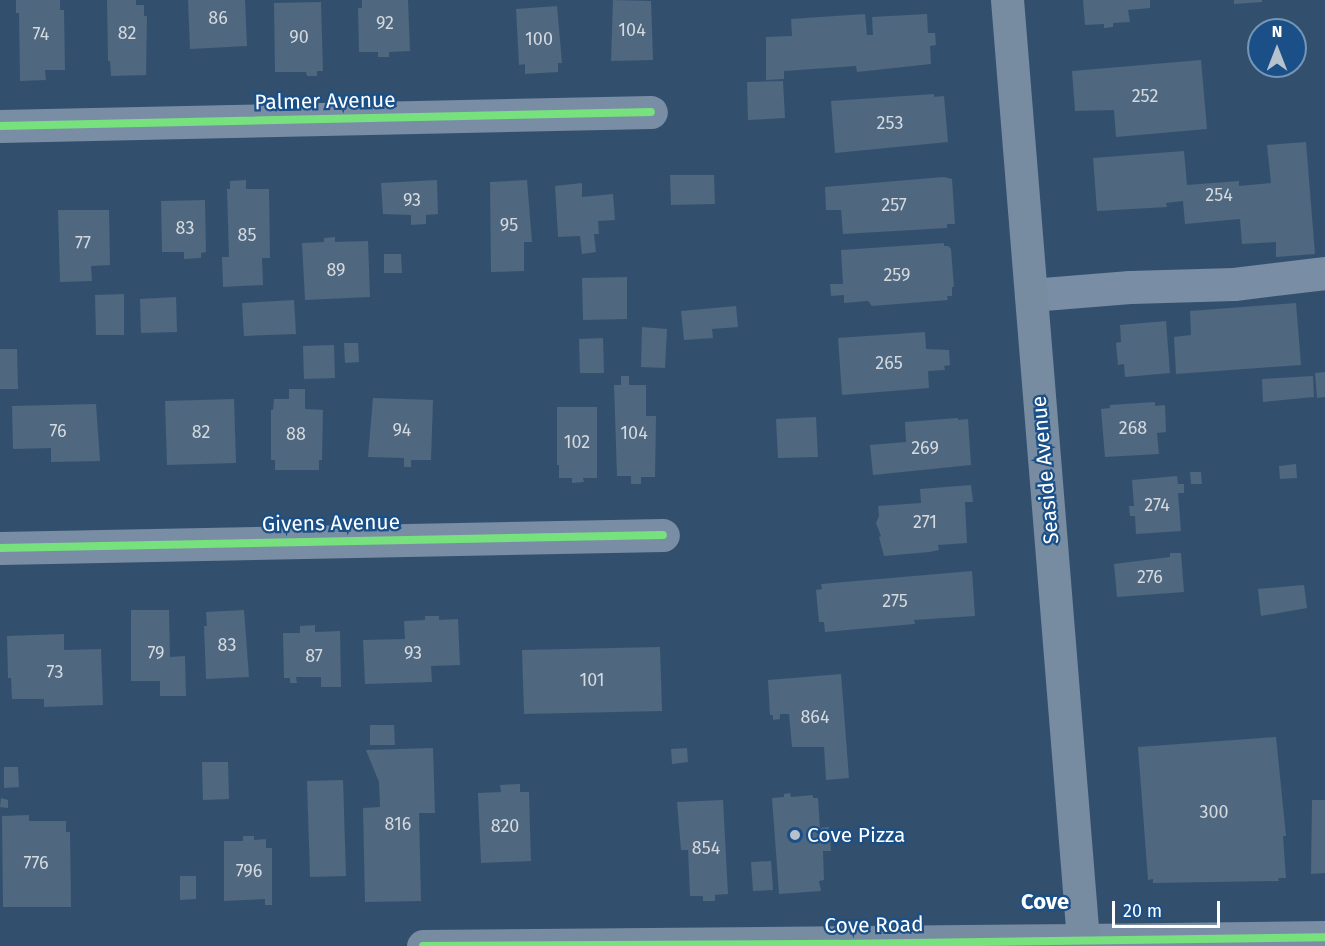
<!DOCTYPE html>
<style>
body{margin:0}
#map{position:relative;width:1325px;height:946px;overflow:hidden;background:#32506e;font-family:"Fira Sans",sans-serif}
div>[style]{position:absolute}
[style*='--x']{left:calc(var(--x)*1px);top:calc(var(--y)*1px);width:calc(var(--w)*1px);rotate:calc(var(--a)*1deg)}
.building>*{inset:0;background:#4f677f}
.minor>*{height:33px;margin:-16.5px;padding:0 16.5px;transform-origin:16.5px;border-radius:16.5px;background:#798ea4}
.major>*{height:33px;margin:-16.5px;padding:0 16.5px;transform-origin:16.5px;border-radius:16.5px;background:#788ca1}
.cycleway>*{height:8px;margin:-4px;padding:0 4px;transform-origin:4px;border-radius:4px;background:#77e17e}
.dots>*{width:16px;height:16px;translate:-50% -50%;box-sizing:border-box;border:3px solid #1a5087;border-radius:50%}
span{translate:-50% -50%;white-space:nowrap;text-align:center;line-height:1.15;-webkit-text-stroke:4.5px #1a5087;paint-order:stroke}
.number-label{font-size:18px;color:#d3d9df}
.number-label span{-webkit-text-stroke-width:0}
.street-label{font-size:21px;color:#fff}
.poi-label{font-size:21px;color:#fff}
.left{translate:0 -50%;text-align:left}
.neighbourhood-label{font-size:22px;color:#fff;font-weight:700}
.north{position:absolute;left:1247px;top:18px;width:60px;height:60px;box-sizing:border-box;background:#1a5087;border:2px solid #7696b7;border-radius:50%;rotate:0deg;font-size:16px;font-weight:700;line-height:24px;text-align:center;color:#fff}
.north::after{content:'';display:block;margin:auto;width:21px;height:27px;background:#b7c2cc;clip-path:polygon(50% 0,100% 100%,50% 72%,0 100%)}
.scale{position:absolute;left:1112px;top:901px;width:108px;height:27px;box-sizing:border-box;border:3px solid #fff;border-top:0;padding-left:8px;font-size:18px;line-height:21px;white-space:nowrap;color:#fff;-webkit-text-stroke:4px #1a5087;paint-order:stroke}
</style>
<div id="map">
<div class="building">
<i style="clip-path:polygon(16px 0,60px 0,60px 10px,64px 10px,65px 70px,45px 70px,46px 80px,20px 81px,19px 13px,16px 13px)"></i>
<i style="clip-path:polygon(107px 0,136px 0,136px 5px,144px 5px,144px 16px,147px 16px,146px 75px,111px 76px,110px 61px,108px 61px)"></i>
<i style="clip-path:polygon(188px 0,245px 0,247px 46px,190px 49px)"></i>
<i style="clip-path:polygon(362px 0,408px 0,410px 51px,389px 52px,389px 57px,378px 57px,378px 52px,359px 52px,358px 8px,362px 8px)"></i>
<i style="clip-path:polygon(613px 0,651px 1px,653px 60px,611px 61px)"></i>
<i style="clip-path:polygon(1083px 0,1150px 0,1150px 8px,1128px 10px,1130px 22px,1113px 23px,1113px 27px,1104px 28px,1104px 24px,1085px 25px)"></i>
<i style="clip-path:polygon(1234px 0,1262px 0,1262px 2px,1234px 4px)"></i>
<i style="clip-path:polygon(321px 2px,323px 71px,317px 71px,317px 76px,307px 76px,306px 72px,275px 72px,274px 3px)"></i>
<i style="clip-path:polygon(557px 6px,562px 63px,558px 63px,558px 72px,525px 74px,525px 64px,519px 65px,516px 9px)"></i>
<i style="clip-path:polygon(865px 14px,867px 35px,873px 35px,872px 17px,927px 14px,928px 33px,935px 33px,936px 45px,930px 46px,931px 64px,857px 72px,856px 66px,784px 71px,784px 79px,766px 80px,766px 37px,792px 36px,791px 19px)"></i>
<i style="clip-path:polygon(1201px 60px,1207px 129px,1116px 137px,1114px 110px,1075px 111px,1072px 71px)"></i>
<i style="clip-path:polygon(783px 81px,785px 118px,748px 120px,747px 82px)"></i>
<i style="clip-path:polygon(934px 94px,934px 97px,944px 96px,948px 142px,835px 153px,831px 101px)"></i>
<i style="clip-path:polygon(1306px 142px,1315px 254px,1276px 257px,1276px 242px,1242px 244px,1240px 219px,1185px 224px,1183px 201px,1166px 203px,1167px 207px,1097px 211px,1093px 158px,1184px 151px,1187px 185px,1239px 181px,1239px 186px,1271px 183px,1267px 145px)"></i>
<i style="clip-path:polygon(670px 175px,714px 175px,715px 204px,671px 205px)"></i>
<i style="clip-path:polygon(944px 177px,952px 179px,955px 224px,947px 224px,947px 228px,843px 234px,841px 210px,826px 210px,825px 187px)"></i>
<i style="clip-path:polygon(246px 180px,246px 189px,269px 189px,270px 258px,262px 258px,263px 285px,223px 287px,222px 257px,229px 257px,227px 189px,230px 189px,230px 181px)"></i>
<i style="clip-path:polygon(437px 180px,438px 214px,426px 215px,426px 224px,411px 225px,411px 215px,383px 214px,381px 183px)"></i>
<i style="clip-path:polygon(527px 180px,532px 242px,524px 242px,524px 271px,491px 272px,490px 182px)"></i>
<i style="clip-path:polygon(582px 183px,582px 197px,613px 194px,615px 220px,598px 221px,599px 234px,594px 234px,596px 252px,582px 254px,580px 236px,558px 237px,555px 186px)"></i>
<i style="clip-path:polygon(205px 200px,206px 252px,201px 253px,201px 258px,184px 259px,184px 252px,162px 252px,161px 201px)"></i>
<i style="clip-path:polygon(58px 210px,109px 210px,110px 265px,91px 266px,92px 281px,60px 282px)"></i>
<i style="clip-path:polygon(335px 237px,335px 242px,368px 241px,370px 297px,305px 300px,302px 243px,324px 242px,324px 238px)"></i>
<i style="clip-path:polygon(944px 243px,944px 246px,948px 246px,951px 249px,954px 287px,952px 287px,952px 296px,947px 296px,948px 300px,872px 306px,868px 301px,844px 303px,844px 295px,831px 296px,830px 284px,843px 284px,841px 250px)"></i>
<i style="clip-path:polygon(384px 254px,401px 254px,402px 273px,384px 273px)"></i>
<i style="clip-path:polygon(627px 277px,627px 319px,583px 320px,582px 278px)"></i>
<i style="clip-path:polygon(124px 294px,124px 335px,96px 335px,95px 295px)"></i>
<i style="clip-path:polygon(176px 297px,177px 332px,141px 333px,140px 299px)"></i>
<i style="clip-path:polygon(294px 300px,296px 334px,244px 336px,242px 303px)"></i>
<i style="clip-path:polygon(1296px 303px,1301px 365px,1176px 374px,1174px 337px,1191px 335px,1190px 311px)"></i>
<i style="clip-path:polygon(736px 306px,738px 327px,712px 329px,713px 338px,684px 340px,681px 311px)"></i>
<i style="clip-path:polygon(1166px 321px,1170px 373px,1125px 377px,1124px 364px,1118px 365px,1116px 343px,1121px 342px,1120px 325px)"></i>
<i style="clip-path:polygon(642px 327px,667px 329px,665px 368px,641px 367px)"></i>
<i style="clip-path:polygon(925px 332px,926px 349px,949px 350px,950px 365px,944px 366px,945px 370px,928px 371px,929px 388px,842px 395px,838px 338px)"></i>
<i style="clip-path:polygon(603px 338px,604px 373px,580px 373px,579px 339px)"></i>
<i style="clip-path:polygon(344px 343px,358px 343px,359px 362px,345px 363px)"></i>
<i style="clip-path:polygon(334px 345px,335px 378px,304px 379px,303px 346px)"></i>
<i style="clip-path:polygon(0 349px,17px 349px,18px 389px,0 389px)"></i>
<i style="clip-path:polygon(1325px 372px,1325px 397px,1317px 398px,1315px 373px)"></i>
<i style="clip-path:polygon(621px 376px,629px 376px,629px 385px,646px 385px,646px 416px,656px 416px,655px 477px,641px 477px,641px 484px,631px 484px,631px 476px,617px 476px,614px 385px,621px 385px)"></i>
<i style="clip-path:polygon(1313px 376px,1314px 397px,1263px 402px,1262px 379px)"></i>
<i style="clip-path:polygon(289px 389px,305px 389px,305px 409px,323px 410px,322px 460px,319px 460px,319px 470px,275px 470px,275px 460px,271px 460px,271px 410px,273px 410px,274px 399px,289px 399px)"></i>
<i style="clip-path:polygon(373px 398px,433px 400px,431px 460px,411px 460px,411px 467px,404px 467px,404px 458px,368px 457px)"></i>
<i style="clip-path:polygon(234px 399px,236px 463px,167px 465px,165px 401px)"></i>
<i style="clip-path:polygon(1155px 402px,1155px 406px,1165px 405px,1166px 432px,1157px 433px,1159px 454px,1105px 457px,1101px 409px,1110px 408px,1110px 405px)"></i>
<i style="clip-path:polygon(96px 404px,100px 461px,51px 462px,51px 448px,13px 449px,12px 406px)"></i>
<i style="clip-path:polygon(557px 407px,597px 407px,597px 478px,583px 478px,584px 482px,572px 483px,572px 478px,559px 478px,559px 465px,557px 465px)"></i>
<i style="clip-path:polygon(816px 417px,818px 457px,778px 458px,776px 419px)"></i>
<i style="clip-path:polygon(958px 418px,958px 420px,968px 419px,971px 465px,873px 475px,870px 445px,906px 442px,905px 422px)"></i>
<i style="clip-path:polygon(1296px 464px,1297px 478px,1280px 479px,1279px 466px)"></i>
<i style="clip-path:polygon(1190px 472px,1201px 472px,1202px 484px,1191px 484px)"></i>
<i style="clip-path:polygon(1177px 476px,1178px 484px,1184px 484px,1184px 493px,1178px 493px,1181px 531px,1136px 534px,1135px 516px,1130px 516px,1129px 506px,1134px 506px,1132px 480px)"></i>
<i style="clip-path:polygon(971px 485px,973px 502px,965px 502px,967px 543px,938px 545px,939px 550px,929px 552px,884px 556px,879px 537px,881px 536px,876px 523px,879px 516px,878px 506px,921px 503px,920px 489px)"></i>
<i style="clip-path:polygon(1170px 553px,1181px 553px,1184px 592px,1117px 597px,1114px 564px,1170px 557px)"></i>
<i style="clip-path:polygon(972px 571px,975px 616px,914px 620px,915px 624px,825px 632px,824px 622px,819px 622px,816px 590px,822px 589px,821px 584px)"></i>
<i style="clip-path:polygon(1304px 585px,1307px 608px,1261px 616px,1258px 589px)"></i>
<i style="clip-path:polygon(131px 610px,169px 610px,170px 657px,185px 656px,186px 696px,160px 696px,160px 681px,131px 681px)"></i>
<i style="clip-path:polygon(244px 610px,249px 677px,206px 679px,204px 626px,207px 626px,206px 612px)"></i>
<i style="clip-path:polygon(425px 616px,439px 616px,439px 620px,458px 619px,460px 665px,431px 666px,432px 682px,365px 684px,363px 640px,405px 639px,404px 621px,425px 620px)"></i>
<i style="clip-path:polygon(315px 625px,315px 632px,340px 631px,341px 687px,321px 687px,321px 677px,296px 677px,297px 683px,290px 683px,290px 678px,284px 678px,283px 633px,300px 633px,300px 626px)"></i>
<i style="clip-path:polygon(64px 634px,64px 650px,101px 649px,103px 705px,44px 707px,44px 699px,12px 699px,11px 678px,8px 678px,7px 636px)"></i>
<i style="clip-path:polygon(660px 647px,662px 711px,524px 714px,522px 650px)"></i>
<i style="clip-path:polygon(841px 674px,849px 778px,826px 780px,824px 747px,792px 747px,789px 714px,780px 714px,780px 719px,773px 720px,773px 715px,770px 715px,768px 680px)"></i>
<i style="clip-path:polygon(370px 725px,394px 725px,395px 745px,370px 745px)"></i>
<i style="clip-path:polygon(1276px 737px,1286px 836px,1283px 836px,1286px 878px,1278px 878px,1279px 881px,1153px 883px,1153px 879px,1148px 880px,1138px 747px)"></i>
<i style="clip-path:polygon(433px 748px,435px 813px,419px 813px,421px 901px,365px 902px,363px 808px,380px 807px,379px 782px,366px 750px)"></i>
<i style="clip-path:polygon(687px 748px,688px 762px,672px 764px,671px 749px)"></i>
<i style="clip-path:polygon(202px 762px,228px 762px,229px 799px,203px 800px)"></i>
<i style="clip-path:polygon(4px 767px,18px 767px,19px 787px,4px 788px)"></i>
<i style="clip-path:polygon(343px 780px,346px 876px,310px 877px,307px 781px)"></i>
<i style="clip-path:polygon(520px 784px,520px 792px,529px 792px,531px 861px,481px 863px,478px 793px,501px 792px,500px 785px)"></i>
<i style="clip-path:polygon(790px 793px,791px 797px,813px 795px,813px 798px,818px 798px,820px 828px,829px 827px,831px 851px,823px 851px,824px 880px,819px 881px,821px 891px,779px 894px,772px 798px,784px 797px,784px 794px)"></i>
<i style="clip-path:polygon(1px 798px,8px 800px,8px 808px,0 807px)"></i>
<i style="clip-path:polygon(723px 800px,728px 894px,715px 895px,715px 901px,703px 901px,703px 896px,690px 896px,688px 850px,681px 850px,677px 802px)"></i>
<i style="clip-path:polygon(1312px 800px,1325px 800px,1325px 873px,1311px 874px)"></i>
<i style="clip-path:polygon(29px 815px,29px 821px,66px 821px,66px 832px,70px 832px,71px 907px,3px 907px,2px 816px)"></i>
<i style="clip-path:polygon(243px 836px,254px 836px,254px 840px,266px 839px,266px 848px,272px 848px,272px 905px,265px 905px,265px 899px,224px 901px,224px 841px,243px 841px)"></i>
<i style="clip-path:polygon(771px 861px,773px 890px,753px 891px,751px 862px)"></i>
<i style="clip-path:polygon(180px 876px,196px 876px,196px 899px,180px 900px)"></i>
</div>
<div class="minor">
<i style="--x:0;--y:126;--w:651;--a:-1.23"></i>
<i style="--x:1031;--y:295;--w:99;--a:-4.6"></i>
<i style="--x:1130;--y:287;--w:104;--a:-1.7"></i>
<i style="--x:1234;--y:284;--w:92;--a:-6.9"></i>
<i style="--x:0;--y:548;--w:663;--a:-1.12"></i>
<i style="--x:1083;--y:940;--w:242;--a:-0.7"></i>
</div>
<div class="major">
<i style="--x:423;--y:946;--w:660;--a:-0.52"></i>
<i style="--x:1083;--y:940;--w:943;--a:-94.62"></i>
</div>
<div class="cycleway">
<i style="--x:0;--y:126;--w:651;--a:-1.23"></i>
<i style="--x:0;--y:548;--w:663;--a:-1.12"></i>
<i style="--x:423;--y:946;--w:416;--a:-0.3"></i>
<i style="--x:839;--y:944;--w:486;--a:-0.8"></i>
</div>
<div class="dots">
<i style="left:795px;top:835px;background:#b7c2cc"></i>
</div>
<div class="number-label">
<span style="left:218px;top:18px">86</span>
<span style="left:385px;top:23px">92</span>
<span style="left:632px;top:30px">104</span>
<span style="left:127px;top:33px">82</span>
<span style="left:41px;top:34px">74</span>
<span style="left:299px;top:37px">90</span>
<span style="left:539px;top:39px">100</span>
<span style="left:1145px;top:96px">252</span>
<span style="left:890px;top:123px">253</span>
<span style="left:1219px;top:195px">254</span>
<span style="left:412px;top:200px">93</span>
<span style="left:894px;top:205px">257</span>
<span style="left:509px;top:225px">95</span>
<span style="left:185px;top:228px">83</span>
<span style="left:247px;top:235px">85</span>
<span style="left:83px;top:243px">77</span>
<span style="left:336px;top:270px">89</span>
<span style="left:897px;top:275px">259</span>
<span style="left:889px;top:363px">265</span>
<span style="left:1133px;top:428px">268</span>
<span style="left:402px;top:430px">94</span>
<span style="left:58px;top:431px">76</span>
<span style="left:201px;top:432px">82</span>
<span style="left:634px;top:433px">104</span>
<span style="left:296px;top:434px">88</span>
<span style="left:577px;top:442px">102</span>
<span style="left:925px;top:448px">269</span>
<span style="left:1157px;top:505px">274</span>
<span style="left:925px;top:522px">271</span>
<span style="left:1150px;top:577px">276</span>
<span style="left:895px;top:601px">275</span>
<span style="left:227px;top:645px">83</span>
<span style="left:156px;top:653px">79</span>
<span style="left:413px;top:653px">93</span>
<span style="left:314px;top:656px">87</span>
<span style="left:55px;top:672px">73</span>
<span style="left:592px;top:680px">101</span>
<span style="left:815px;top:717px">864</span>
<span style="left:1214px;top:812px">300</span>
<span style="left:398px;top:824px">816</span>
<span style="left:505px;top:826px">820</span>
<span style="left:706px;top:848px">854</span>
<span style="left:36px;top:863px">776</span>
<span style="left:249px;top:871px">796</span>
</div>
<div class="street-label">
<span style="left:325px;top:101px;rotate:-1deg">Palmer Avenue</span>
<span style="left:1045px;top:470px;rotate:-95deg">Seaside Avenue</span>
<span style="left:331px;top:523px;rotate:-1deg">Givens Avenue</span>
<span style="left:874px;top:925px;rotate:-1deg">Cove Road</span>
</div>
<div class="poi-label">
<span class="left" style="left:807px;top:835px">Cove Pizza</span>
</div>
<div class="neighbourhood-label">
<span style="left:1045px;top:902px">Cove</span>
</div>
<div class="north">N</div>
<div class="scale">20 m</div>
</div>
